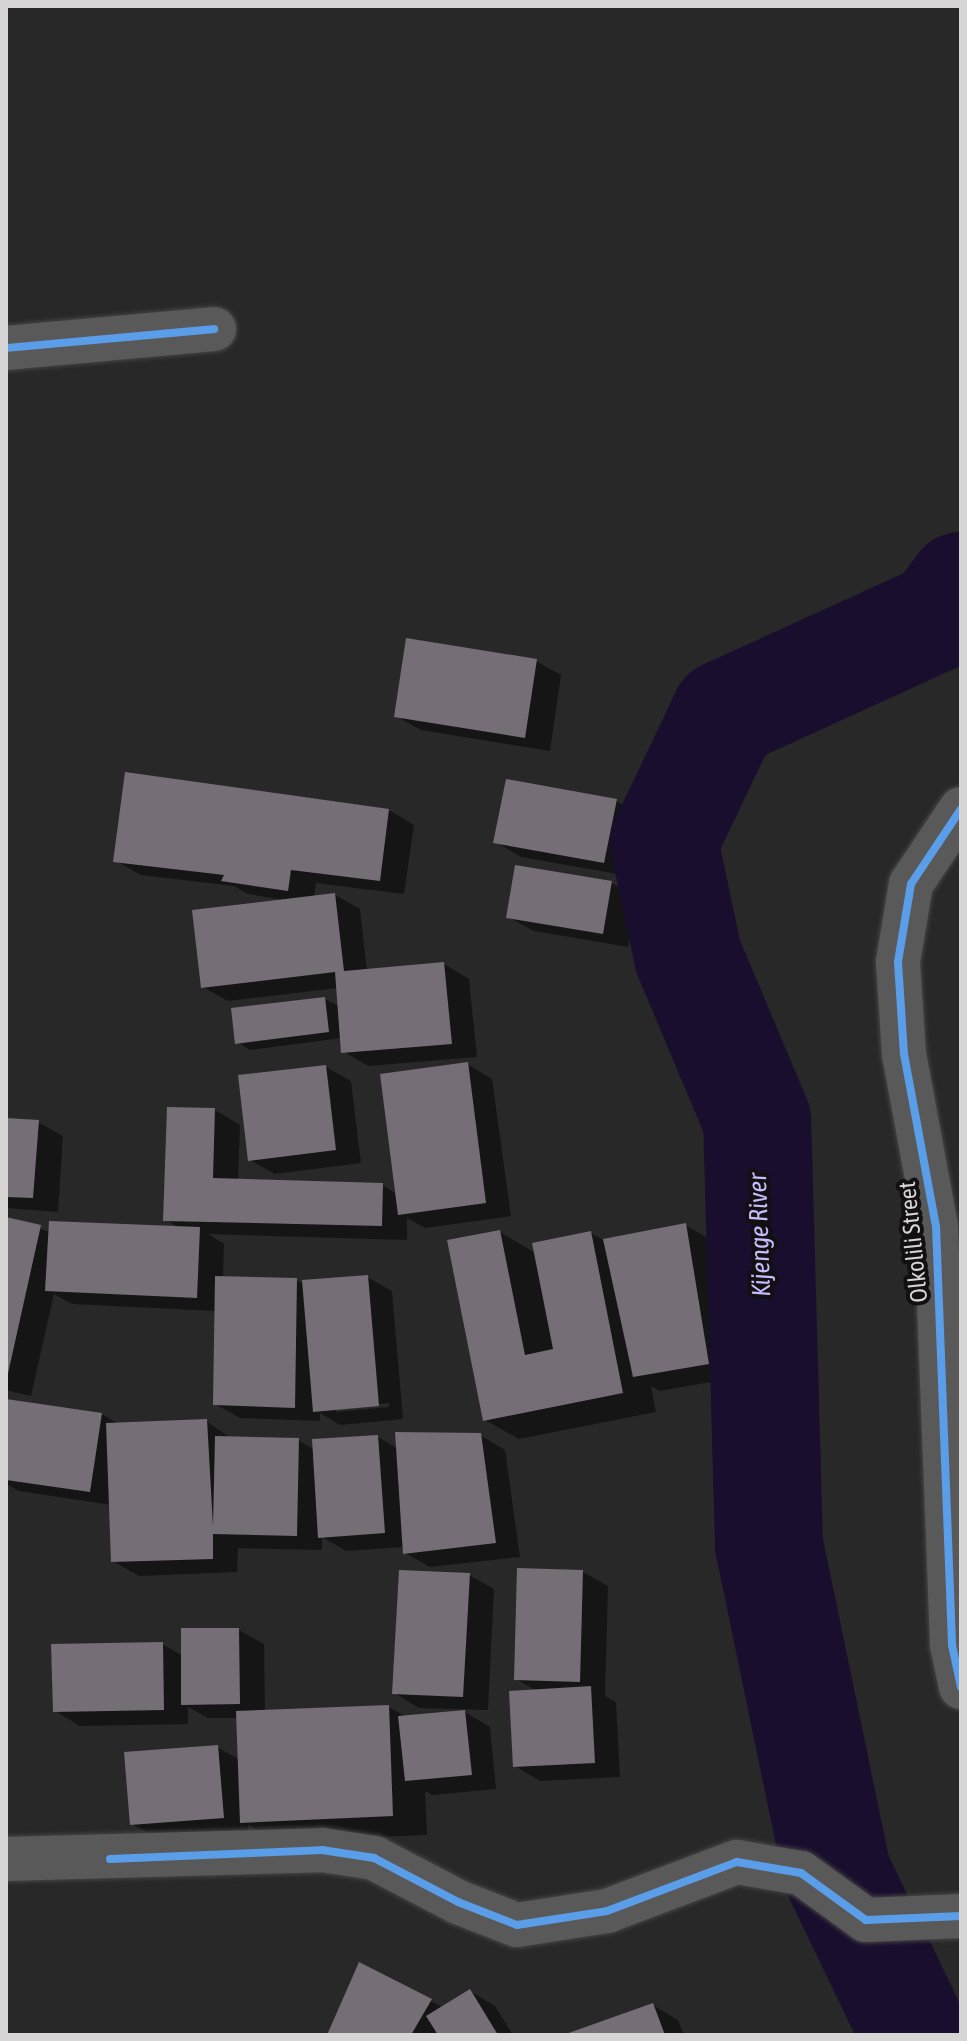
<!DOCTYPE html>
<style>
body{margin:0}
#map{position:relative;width:967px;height:2041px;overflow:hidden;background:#292828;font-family:"Asap Condensed",sans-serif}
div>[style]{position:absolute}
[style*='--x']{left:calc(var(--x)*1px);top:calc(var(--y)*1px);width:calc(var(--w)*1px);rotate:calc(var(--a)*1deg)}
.shadow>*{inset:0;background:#0007}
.river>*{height:108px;margin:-54px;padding:0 54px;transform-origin:54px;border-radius:54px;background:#190e2d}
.building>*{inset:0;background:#756e76}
.roads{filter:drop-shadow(0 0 2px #454444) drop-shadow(0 0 2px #454444)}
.minor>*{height:44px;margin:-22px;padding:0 22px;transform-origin:22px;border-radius:22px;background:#5a5959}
.cycleway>*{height:8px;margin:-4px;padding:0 4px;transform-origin:4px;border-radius:4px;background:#5a9eea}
span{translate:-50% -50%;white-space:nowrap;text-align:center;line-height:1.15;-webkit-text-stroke:8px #121011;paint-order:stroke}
.street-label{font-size:24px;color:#d7d5d6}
.water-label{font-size:26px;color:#c9b9fd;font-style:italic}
.frame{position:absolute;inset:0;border:8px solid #d7d5d6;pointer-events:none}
</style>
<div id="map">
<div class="shadow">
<i style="clip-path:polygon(536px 661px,561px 675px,550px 751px,421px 730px,396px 716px)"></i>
<i style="clip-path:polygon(616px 801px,641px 815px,629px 876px,521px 857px,496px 842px)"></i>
<i style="clip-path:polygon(389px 810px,414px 825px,404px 894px,316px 883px,314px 897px,335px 895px,360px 909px,367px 971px,444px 964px,469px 979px,477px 1057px,368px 1066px,343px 1051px,342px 1038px,250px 1050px,237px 1042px,325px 999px,340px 1007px,338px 988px,228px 1001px,203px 987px,283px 900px,248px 894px,234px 886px,141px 875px,116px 861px)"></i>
<i style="clip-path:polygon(517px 868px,612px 883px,637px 898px,628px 947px,534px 931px,508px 917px)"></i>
<i style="clip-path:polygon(evenodd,467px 1064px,492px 1079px,511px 1216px,425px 1228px,407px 1218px,407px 1240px,208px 1234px,224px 1244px,223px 1279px,296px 1280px,304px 1284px,367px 1277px,392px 1291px,403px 1419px,340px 1425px,320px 1413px,320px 1421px,240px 1418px,215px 1404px,216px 1311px,72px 1304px,54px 1294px,31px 1396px,6px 1390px,6px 1219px,50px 1232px,181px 1229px,165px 1219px,215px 1110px,240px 1125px,238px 1181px,382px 1185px,397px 1194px,467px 1064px,389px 1403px,389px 1407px,336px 1412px,336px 1408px,389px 1403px)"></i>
<i style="clip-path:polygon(326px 1067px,351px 1081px,361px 1163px,275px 1174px,250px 1160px)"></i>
<i style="clip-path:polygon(6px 1120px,38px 1122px,63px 1136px,58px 1212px,6px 1208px)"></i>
<i style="clip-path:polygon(685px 1225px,711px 1240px,733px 1378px,660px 1391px,651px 1386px,656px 1412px,519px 1439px,485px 1420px,500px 1232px,537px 1254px,591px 1233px,605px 1241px)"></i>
<i style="clip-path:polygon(6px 1401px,102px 1414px,119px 1424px,206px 1421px,232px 1439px,298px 1440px,315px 1450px,378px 1437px,398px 1449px,480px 1435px,505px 1450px,520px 1557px,430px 1567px,405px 1553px,404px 1547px,346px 1551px,322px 1537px,322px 1550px,238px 1548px,237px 1572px,139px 1576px,113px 1561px,111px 1505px,19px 1491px,6px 1484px)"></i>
<i style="clip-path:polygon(583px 1572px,608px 1586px,605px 1696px,616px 1702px,620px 1777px,540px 1781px,515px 1766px,537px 1691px,516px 1679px)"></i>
<i style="clip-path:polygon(469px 1575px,494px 1589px,488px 1710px,419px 1708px,394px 1693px)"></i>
<i style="clip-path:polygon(239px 1630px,264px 1644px,265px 1712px,389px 1707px,407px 1717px,463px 1711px,490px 1727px,496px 1789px,432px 1795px,425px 1791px,427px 1835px,276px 1841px,248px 1825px,248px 1831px,157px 1838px,132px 1824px,217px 1747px,240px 1760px,238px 1718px,208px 1718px,188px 1707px,188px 1724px,80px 1726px,55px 1711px,162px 1644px,183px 1656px)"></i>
<i style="clip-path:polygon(470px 1991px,495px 2006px,513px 2035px,330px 2035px,431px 2001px,443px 2008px)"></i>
<i style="clip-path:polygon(653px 2005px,678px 2020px,684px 2035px,568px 2035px)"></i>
</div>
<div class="river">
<i style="--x:915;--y:2035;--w:180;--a:-115.7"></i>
<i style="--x:837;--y:1873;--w:335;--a:-101.7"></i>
<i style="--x:769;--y:1545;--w:425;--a:-91.6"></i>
<i style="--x:757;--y:1120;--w:178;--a:-112.8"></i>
<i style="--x:688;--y:956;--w:116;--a:-101.9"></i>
<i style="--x:664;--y:842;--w:142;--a:-64.5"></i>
<i style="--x:725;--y:714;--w:234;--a:-24.5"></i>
<i style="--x:938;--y:617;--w:39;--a:-53"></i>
</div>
<div class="building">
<i style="clip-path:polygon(406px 638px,537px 659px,525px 738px,394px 717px)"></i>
<i style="clip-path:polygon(125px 772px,389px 809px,380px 881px,291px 870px,288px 891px,221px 881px,224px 875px,113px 862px)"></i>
<i style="clip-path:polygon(506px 779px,617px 799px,604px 863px,493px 843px)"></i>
<i style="clip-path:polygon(515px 865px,612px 881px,603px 934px,506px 918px)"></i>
<i style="clip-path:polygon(335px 893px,344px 971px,444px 962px,452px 1044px,341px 1053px,335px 972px,201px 988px,192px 910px)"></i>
<i style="clip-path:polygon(325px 997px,329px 1032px,235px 1044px,231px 1008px)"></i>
<i style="clip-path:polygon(468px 1062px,486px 1203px,398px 1215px,380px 1074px)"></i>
<i style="clip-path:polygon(326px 1065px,336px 1150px,248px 1161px,238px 1075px)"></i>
<i style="clip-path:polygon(167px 1107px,215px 1108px,213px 1178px,383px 1183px,382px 1226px,163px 1221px)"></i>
<i style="clip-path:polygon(6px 1118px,39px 1120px,33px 1198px,6px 1197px)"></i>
<i style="clip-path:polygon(6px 1217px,41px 1225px,7px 1378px,6px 1378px)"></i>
<i style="clip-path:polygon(49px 1221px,200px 1227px,197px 1298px,45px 1291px)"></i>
<i style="clip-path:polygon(686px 1223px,709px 1364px,633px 1377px,603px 1239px)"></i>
<i style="clip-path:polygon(500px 1230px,525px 1355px,553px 1349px,532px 1243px,591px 1231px,623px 1393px,483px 1421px,447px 1240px)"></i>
<i style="clip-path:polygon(368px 1275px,379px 1406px,313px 1412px,302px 1280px)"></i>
<i style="clip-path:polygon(215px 1276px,297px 1278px,295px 1408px,213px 1405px)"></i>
<i style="clip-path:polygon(6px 1399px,102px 1413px,90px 1492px,6px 1480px)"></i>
<i style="clip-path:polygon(207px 1419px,213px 1526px,215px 1436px,299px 1438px,297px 1536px,213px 1534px,213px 1559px,111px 1562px,106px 1423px)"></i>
<i style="clip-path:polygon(395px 1432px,481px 1433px,496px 1543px,403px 1554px)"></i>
<i style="clip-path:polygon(378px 1435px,385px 1533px,318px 1538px,312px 1439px)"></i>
<i style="clip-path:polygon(517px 1568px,583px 1570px,580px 1682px,514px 1680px)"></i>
<i style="clip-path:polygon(399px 1570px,470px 1573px,463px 1697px,392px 1694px)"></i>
<i style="clip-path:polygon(181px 1628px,239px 1628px,240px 1704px,181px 1705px)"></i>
<i style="clip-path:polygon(163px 1642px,164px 1710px,53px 1712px,51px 1644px)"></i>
<i style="clip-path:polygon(591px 1686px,595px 1763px,513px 1767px,509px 1691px)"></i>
<i style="clip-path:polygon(389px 1705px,393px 1816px,240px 1823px,236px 1711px)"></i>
<i style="clip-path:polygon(465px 1710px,472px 1775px,405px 1781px,398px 1716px)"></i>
<i style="clip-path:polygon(218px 1745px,224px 1818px,130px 1825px,124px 1752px)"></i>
<i style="clip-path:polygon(359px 1962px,432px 1999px,411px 2035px,327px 2035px)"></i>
<i style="clip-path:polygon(470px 1989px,498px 2035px,438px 2035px,426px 2016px)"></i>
<i style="clip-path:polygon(653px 2003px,665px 2035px,563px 2035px)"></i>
</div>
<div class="roads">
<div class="minor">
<i style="--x:6;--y:348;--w:209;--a:-5.2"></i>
<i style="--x:961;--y:809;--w:90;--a:123.7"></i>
<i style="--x:911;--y:884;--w:79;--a:99.5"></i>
<i style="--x:898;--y:962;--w:92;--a:86.3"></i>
<i style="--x:904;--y:1054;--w:175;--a:79.5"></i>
<i style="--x:936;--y:1226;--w:419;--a:87.8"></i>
<i style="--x:952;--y:1645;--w:43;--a:77.9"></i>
<i style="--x:6;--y:1859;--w:316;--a:-1.6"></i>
<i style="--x:322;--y:1850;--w:53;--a:8.7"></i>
<i style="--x:374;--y:1858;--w:95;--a:27.6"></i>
<i style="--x:458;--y:1902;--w:63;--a:21.3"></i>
<i style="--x:517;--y:1925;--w:91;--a:-8.8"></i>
<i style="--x:607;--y:1911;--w:139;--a:-20.7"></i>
<i style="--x:737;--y:1862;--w:65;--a:9.8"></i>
<i style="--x:801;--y:1873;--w:80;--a:35.9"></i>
<i style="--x:866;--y:1920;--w:95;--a:-2.4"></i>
</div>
</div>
<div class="cycleway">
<i style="--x:6;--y:348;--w:209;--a:-5.2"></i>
<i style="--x:961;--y:809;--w:90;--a:123.7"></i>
<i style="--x:911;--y:884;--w:79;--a:99.5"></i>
<i style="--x:898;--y:962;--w:92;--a:86.3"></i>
<i style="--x:904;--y:1054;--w:175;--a:79.5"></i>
<i style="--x:936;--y:1226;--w:419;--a:87.8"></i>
<i style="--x:952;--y:1645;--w:43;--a:77.9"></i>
<i style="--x:110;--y:1859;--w:212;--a:-2.4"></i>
<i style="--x:322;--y:1850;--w:53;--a:8.7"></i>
<i style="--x:374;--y:1858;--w:95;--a:27.6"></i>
<i style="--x:458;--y:1902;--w:63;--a:21.3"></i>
<i style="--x:517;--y:1925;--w:91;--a:-8.8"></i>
<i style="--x:607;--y:1911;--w:139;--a:-20.7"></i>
<i style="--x:737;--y:1862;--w:65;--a:9.8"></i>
<i style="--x:801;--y:1873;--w:80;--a:35.9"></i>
<i style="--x:866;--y:1920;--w:95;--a:-2.4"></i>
</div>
<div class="street-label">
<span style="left:913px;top:1242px;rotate:-96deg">Olkolili Street</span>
</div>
<div class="water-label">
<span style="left:760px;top:1235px;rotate:-92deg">Kijenge River</span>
</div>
<div class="frame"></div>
</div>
